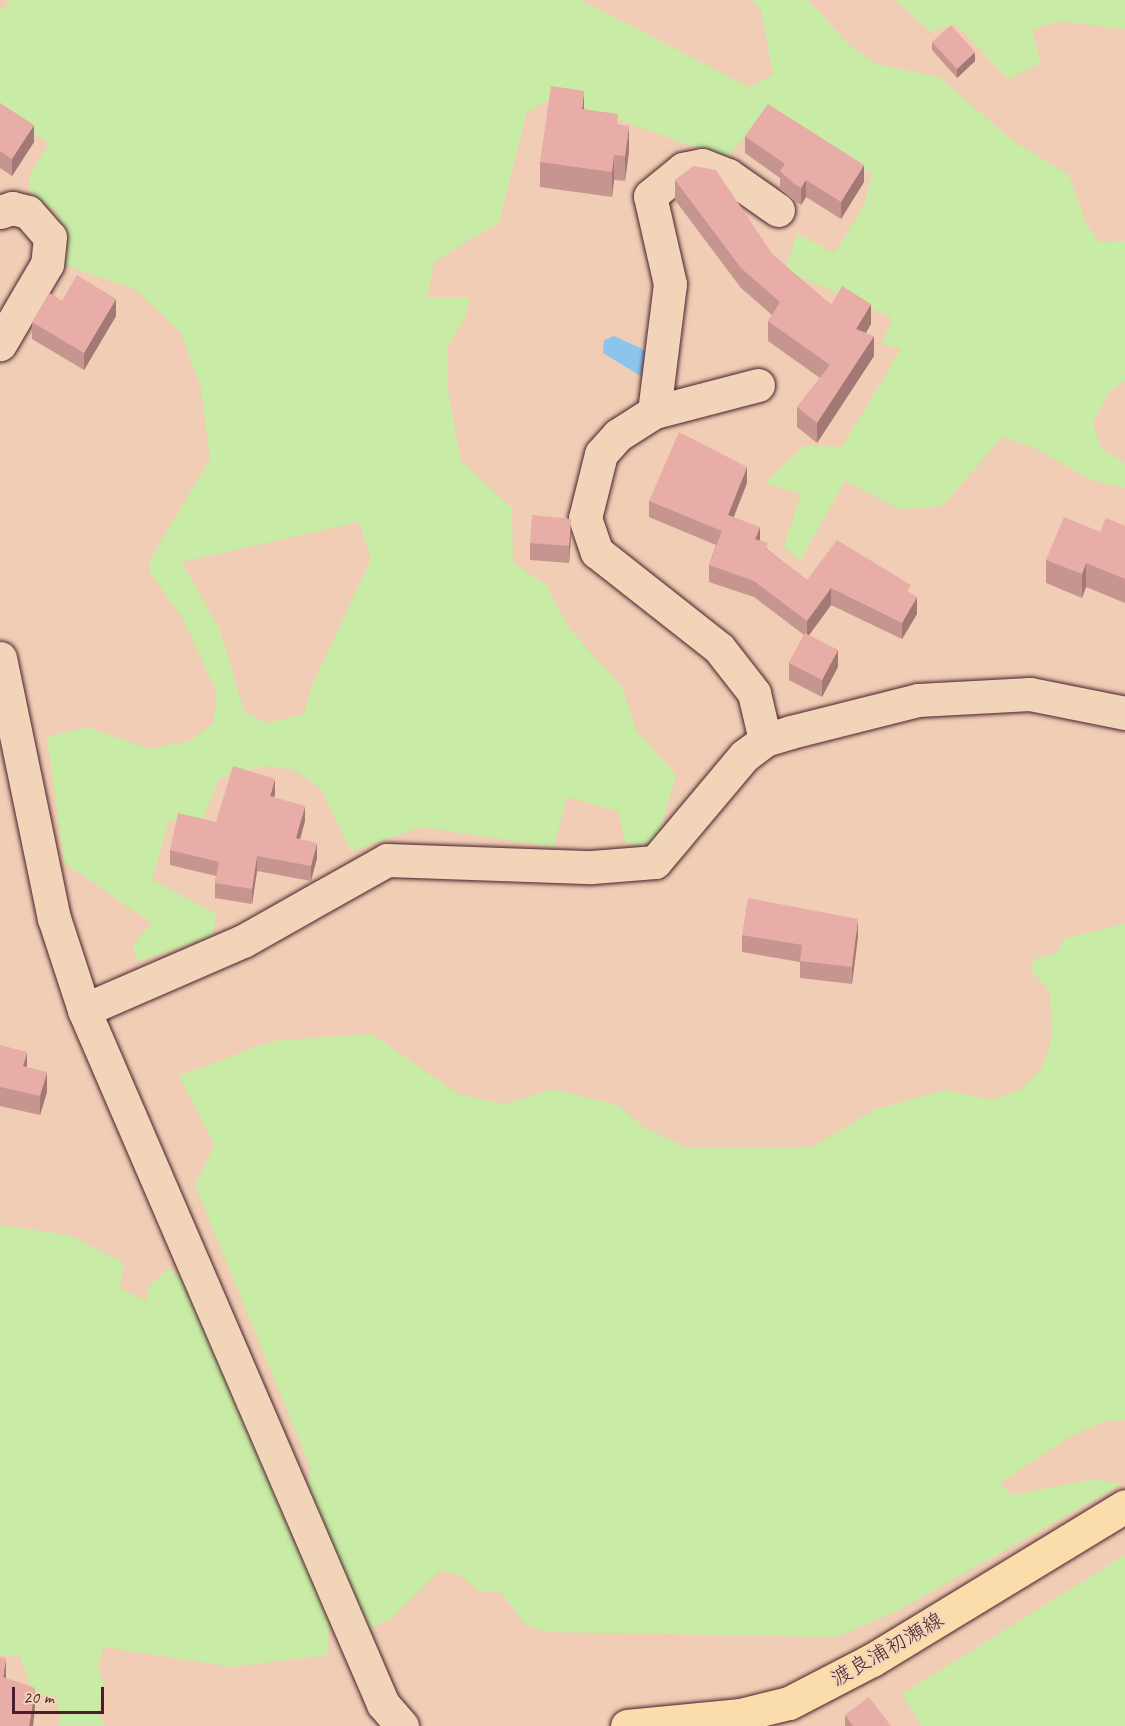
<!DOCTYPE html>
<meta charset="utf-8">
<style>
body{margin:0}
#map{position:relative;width:1125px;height:1726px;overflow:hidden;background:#f0cdb4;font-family:Caveat,"Klee One",sans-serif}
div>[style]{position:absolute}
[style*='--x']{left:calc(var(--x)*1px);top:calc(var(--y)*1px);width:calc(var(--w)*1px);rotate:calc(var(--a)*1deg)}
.green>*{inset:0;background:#c8eba5}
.water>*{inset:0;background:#8cc5eb}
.roads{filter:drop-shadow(0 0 2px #4a1f2b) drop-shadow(0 0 2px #4a1f2b)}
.minor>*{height:33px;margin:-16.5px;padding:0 16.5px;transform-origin:16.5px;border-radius:16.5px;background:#f2d5b8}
.major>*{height:33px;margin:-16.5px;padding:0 16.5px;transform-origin:16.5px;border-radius:16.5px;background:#fbdcab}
.wall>*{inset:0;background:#c7958f}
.shaded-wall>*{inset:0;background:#a27974}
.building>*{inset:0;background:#e7ada6}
span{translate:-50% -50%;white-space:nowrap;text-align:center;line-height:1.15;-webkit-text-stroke:4.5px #f2d5b8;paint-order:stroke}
.street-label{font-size:21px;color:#4a1f2b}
.scale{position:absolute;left:12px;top:1687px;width:92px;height:27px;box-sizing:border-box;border:3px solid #4a1f2b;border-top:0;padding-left:8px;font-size:18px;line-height:21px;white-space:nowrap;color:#4a1f2b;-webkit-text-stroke:4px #f2d5b8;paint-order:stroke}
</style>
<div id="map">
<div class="green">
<i style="clip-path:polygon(evenodd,11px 0,581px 0,749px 87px,773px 74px,761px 10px,752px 0,808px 0,849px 45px,877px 64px,939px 77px,1013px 141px,1069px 175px,1085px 221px,1099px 242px,1125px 241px,1125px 381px,1109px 392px,1093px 423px,1101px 448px,1125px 463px,1125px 488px,1091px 480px,1033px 447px,1002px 437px,943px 506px,899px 509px,845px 481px,800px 561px,784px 547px,801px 494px,765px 483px,805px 445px,842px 447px,901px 349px,882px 344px,892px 318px,785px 270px,797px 233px,834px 253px,864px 206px,872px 173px,767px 112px,726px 158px,554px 97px,527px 112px,499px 222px,434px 262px,427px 297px,470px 297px,465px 318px,447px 346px,447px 386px,461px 461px,512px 508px,513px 563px,546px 585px,569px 628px,622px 687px,636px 730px,676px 775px,658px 838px,637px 848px,624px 840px,619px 812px,567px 797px,554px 847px,422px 827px,351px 851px,320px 788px,294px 770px,265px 766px,219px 778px,204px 817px,169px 821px,152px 880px,217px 914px,212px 936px,137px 962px,133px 945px,152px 923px,64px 863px,47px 737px,87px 727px,149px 749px,190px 741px,213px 723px,217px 693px,182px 617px,150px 573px,149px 561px,210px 459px,201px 387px,180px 332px,136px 290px,66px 265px,58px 214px,29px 192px,30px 174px,49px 143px,0 110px,0 11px,11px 0,359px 522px,371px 559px,311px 688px,304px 714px,267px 723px,244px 711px,220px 630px,182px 562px,359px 522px)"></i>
<i style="clip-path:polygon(895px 0,1125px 0,1125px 29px,1058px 21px,1033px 30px,1040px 64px,1008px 79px,956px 24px,931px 32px)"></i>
<i style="clip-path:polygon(1125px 924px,1125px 1420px,1102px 1422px,1070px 1437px,999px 1483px,1013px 1495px,1094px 1479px,1122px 1484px,899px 1610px,836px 1637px,545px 1632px,525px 1624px,500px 1592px,478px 1591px,462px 1576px,441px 1570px,393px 1617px,370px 1629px,306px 1488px,311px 1469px,195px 1185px,215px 1145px,179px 1076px,272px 1041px,371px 1034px,460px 1095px,506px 1104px,552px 1089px,618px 1105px,644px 1127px,685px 1147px,812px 1147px,876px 1109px,946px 1090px,992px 1100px,1020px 1090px,1041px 1069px,1052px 1039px,1050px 992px,1030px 969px,1036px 958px,1055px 954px,1065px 938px)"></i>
<i style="clip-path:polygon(0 1225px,70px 1235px,124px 1263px,120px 1288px,148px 1302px,148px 1287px,168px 1268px,182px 1276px,329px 1621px,328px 1655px,232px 1667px,104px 1647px,98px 1666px,103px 1681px,99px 1715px,105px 1726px,60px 1726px,57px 1697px,33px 1693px,20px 1656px,0 1656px)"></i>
<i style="clip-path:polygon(1125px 1555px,1125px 1726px,921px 1726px,902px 1694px)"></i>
</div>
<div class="water">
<i style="clip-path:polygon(614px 336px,649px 352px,642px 377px,603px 353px,604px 340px)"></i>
</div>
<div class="roads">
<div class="minor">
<i style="--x:0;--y:212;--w:13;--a:-18"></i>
<i style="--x:12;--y:208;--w:16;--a:14"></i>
<i style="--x:28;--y:212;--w:33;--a:49"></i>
<i style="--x:50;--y:237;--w:27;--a:96"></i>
<i style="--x:47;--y:264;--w:93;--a:120.4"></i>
<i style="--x:758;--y:385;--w:107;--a:165.4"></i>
<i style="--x:654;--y:412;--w:43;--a:147.4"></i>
<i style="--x:618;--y:435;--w:25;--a:132"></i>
<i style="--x:601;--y:454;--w:66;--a:104"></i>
<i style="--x:585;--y:518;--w:36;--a:71"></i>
<i style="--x:597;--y:552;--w:155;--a:38.2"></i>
<i style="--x:719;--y:648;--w:57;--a:52.1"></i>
<i style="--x:754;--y:693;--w:48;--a:76.8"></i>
<i style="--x:654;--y:412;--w:129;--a:-82.9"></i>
<i style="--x:670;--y:284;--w:90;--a:-102.8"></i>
<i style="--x:650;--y:196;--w:43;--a:-39.3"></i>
<i style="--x:683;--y:169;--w:19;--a:-12"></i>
<i style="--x:702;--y:165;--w:28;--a:21"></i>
<i style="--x:728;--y:175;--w:61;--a:35"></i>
<i style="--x:0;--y:658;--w:266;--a:78.3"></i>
<i style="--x:54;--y:918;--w:97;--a:71.9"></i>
<i style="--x:84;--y:1010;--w:756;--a:66.69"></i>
<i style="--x:383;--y:1704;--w:29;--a:49"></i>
<i style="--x:84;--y:1010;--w:173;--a:-23.5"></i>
<i style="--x:243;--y:941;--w:165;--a:-29.4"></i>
<i style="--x:387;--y:860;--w:205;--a:2"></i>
<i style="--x:592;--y:867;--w:63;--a:-4.5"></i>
<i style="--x:655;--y:862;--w:138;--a:-50"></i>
<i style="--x:744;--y:756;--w:26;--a:-37"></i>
<i style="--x:765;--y:740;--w:27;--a:-17"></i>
<i style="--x:791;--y:732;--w:131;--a:-14.1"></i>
<i style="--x:918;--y:700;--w:112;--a:-3.1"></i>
<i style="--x:1030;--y:694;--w:97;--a:11.3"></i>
</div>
<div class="major">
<i style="--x:627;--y:1726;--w:114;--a:-5.6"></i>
<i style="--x:740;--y:1715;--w:50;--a:-13.8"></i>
<i style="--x:789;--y:1703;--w:93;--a:-27.4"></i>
<i style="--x:872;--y:1660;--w:296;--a:-31.3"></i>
</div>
</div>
<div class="wall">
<i style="clip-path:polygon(932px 42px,975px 61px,957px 78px,932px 50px)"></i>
<i style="clip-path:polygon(0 103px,34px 142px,12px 176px,0 168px)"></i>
<i style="clip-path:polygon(584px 109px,618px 124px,629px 151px,625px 181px,614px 180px,612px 197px,540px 187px,540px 162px)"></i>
<i style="clip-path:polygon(745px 136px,864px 182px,841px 219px,806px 197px,801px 205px,793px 200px,780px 189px,780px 178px,745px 153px)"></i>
<i style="clip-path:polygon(675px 180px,773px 255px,831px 305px,871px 324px,866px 333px,874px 356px,817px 443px,797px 427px,797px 407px,820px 378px,768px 341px,768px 321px,772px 315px,741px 288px,675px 200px)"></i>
<i style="clip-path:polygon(62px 301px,116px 316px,84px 370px,32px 339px,32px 322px)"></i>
<i style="clip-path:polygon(747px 483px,733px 517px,760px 540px,768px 550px,807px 580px,911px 593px,917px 614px,902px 639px,831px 605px,809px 635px,838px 667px,822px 697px,789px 680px,789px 663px,804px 635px,754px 597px,709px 582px,709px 565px,716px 545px,649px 517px,649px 501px)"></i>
<i style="clip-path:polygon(1125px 526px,1125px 603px,1086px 587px,1082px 598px,1046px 583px,1046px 560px)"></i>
<i style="clip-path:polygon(571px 536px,569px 563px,530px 560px,530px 543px)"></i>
<i style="clip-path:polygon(275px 794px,274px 797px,305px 821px,300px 839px,317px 858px,311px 881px,257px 871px,252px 904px,215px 898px,215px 883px,216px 876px,170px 865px,170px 850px,216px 822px)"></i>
<i style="clip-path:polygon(742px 935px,858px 936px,852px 984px,800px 978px,800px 962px,742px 952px)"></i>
<i style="clip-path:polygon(0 1045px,27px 1067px,47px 1092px,40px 1115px,0 1106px)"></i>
<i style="clip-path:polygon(845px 1715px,891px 1726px,845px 1726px)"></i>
</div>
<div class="shaded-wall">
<i style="clip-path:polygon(975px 52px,975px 61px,957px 78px,957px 69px)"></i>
<i style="clip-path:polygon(584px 91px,584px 116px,582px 109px)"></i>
<i style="clip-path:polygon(34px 125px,34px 142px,12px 176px,12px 159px)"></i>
<i style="clip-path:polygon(629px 126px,629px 151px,625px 181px,625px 156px)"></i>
<i style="clip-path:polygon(614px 155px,614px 180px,612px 197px,612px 172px)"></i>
<i style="clip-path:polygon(864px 165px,864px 182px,841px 219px,841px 202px)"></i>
<i style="clip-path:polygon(806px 180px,806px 197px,801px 205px,801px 188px)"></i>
<i style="clip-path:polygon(116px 299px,116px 316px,84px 370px,84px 353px)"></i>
<i style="clip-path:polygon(871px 304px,871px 324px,856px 349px,856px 329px)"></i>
<i style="clip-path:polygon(874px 336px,874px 356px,817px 443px,817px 423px)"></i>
<i style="clip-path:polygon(747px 467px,747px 483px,728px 532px,728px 515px)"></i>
<i style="clip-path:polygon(571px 519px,571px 536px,569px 563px,569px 546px)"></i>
<i style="clip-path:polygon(760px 527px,760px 543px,755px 539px)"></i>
<i style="clip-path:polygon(1086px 563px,1086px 587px,1082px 598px,1082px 574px)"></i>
<i style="clip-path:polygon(831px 588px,831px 605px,807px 638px,807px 621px)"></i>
<i style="clip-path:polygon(917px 597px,917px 614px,902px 639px,902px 623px)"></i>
<i style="clip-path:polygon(838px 650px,838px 667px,822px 697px,822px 680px)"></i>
<i style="clip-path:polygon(275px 779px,275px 794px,270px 810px,270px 796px)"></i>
<i style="clip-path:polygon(305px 806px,305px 821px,296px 853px,296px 838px)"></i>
<i style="clip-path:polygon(317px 843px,317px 858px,311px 881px,311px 866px)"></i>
<i style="clip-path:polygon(257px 856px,257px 871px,252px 904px,252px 889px)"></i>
<i style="clip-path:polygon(858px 919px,858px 936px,852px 984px,852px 967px)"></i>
<i style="clip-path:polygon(27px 1052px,27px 1072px,23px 1066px)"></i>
<i style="clip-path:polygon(47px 1072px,47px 1092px,40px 1115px,40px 1096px)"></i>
<i style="clip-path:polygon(6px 1658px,6px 1679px,3px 1677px)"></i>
<i style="clip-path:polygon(35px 1688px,35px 1709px,33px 1726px,29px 1726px)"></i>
</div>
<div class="building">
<i style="clip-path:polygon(951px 25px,975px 52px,957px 69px,932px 42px)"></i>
<i style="clip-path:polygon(551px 86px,584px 91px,582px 109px,618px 114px,617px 124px,629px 126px,625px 156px,614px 155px,612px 172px,540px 162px)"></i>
<i style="clip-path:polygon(0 103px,34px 125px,12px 159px,0 151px)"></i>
<i style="clip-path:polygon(768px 104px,864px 165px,841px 202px,806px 180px,801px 188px,793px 183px,780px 171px,785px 164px,745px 136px)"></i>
<i style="clip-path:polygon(693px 166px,716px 170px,773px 255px,831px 305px,842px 286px,871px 304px,856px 329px,874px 336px,817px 423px,797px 407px,830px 365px,768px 321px,780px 302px,741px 268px,675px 180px)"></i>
<i style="clip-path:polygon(77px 275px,116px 299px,84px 353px,32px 322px,49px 293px,62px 301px)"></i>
<i style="clip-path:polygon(679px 432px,747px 467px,728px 515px,760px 527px,755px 539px,768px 543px,766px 549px,807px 580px,837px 540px,911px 585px,907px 591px,917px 597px,902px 623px,831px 588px,807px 621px,754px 581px,709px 565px,722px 531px,649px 501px)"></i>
<i style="clip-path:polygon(532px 515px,571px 519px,569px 546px,530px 543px)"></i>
<i style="clip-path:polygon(1064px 517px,1100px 532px,1106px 518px,1125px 526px,1125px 579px,1086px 563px,1082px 574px,1046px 560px)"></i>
<i style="clip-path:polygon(805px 633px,838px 650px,822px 680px,789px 663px)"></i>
<i style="clip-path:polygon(233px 766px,275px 779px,270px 796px,305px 806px,296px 838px,317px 843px,311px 866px,257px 856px,252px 889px,215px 883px,219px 862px,170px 850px,178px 813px,216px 822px)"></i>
<i style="clip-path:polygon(748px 898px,858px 919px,852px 967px,800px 961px,802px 945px,742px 935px)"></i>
<i style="clip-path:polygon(0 1045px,27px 1052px,23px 1066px,47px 1072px,40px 1096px,0 1087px)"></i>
<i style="clip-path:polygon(0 1657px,6px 1658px,3px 1677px,35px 1688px,29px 1726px,0 1726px)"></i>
<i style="clip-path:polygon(869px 1697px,891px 1726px,853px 1726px,845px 1715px)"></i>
</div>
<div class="street-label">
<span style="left:887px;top:1649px;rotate:-30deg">渡良浦初瀬線</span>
</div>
<div class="scale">20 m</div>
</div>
